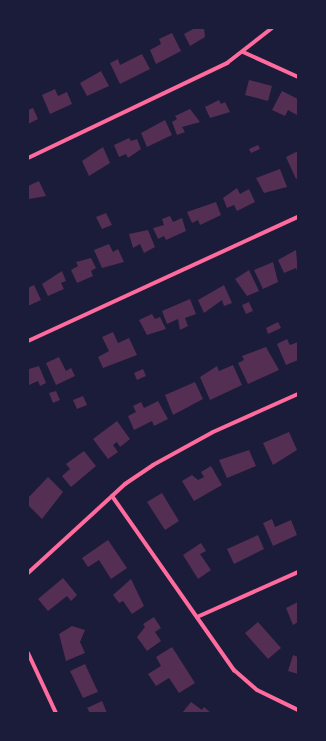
<!DOCTYPE html>
<style>
body{margin:0}
#map{position:relative;width:326px;height:741px;overflow:hidden;background:#1b1b3a;font-family:"Alegreya Sans",sans-serif}
div>[style]{position:absolute}
[style*='--x']{left:calc(var(--x)*1px);top:calc(var(--y)*1px);width:calc(var(--w)*1px);rotate:calc(var(--a)*1deg)}
.building>*{inset:0;background:#542f53}
.minor>*{height:4px;margin:-2px;padding:0 2px;transform-origin:2px;border-radius:2px;background:#ff6b9d}
span{translate:-50% -50%;white-space:nowrap;text-align:center;line-height:1.15;-webkit-text-stroke:3.5px #1b1b3a;paint-order:stroke}
.frame{position:absolute;inset:0;border:29px solid #1b1b3a;pointer-events:none}
</style>
<div id="map">
<div class="building">
<i style="clip-path:polygon(195px 28px,204px 28px,205px 37px,190px 46px,184px 34px)"></i>
<i style="clip-path:polygon(172px 33px,181px 51px,156px 64px,150px 50px,161px 44px,159px 39px)"></i>
<i style="clip-path:polygon(142px 54px,150px 69px,120px 84px,110px 63px,118px 59px,120px 65px)"></i>
<i style="clip-path:polygon(101px 71px,109px 86px,87px 96px,80px 83px)"></i>
<i style="clip-path:polygon(249px 80px,272px 86px,268px 101px,245px 95px)"></i>
<i style="clip-path:polygon(55px 89px,58px 96px,67px 92px,72px 104px,50px 114px,42px 95px)"></i>
<i style="clip-path:polygon(282px 91px,298px 99px,297px 115px,288px 110px,285px 116px,272px 110px)"></i>
<i style="clip-path:polygon(219px 100px,221px 104px,225px 102px,230px 112px,210px 118px,205px 107px)"></i>
<i style="clip-path:polygon(33px 108px,38px 119px,28px 124px,28px 110px)"></i>
<i style="clip-path:polygon(190px 109px,200px 122px,182px 127px,185px 132px,177px 135px,172px 122px,177px 119px,175px 116px)"></i>
<i style="clip-path:polygon(165px 120px,172px 135px,147px 147px,141px 133px)"></i>
<i style="clip-path:polygon(129px 138px,131px 141px,137px 139px,141px 149px,128px 158px,126px 154px,119px 157px,114px 145px)"></i>
<i style="clip-path:polygon(258px 145px,260px 149px,251px 153px,249px 149px)"></i>
<i style="clip-path:polygon(103px 147px,110px 163px,89px 176px,82px 161px)"></i>
<i style="clip-path:polygon(298px 151px,298px 178px,296px 179px,286px 157px)"></i>
<i style="clip-path:polygon(280px 169px,287px 187px,264px 193px,256px 178px)"></i>
<i style="clip-path:polygon(39px 181px,46px 196px,29px 199px,28px 186px)"></i>
<i style="clip-path:polygon(237px 188px,240px 194px,249px 189px,255px 202px,237px 211px,234px 205px,227px 208px,223px 198px)"></i>
<i style="clip-path:polygon(216px 202px,221px 215px,200px 225px,198px 220px,192px 223px,187px 212px)"></i>
<i style="clip-path:polygon(106px 213px,112px 225px,102px 229px,96px 217px)"></i>
<i style="clip-path:polygon(170px 216px,173px 222px,182px 218px,186px 231px,166px 240px,164px 236px,158px 239px,153px 228px,164px 225px,162px 219px)"></i>
<i style="clip-path:polygon(148px 230px,155px 247px,144px 253px,140px 244px,133px 248px,129px 234px)"></i>
<i style="clip-path:polygon(109px 244px,113px 252px,118px 249px,124px 262px,102px 268px,94px 250px)"></i>
<i style="clip-path:polygon(296px 250px,298px 273px,296px 268px,284px 273px,278px 260px)"></i>
<i style="clip-path:polygon(91px 258px,96px 268px,91px 271px,93px 276px,77px 283px,71px 270px,78px 266px,76px 262px)"></i>
<i style="clip-path:polygon(273px 262px,278px 282px,263px 289px,254px 270px)"></i>
<i style="clip-path:polygon(249px 270px,259px 291px,247px 296px,235px 279px)"></i>
<i style="clip-path:polygon(62px 271px,66px 281px,61px 283px,64px 289px,48px 296px,42px 284px)"></i>
<i style="clip-path:polygon(34px 285px,41px 300px,28px 306px,28px 288px)"></i>
<i style="clip-path:polygon(224px 285px,232px 303px,224px 306px,222px 300px,204px 313px,198px 300px)"></i>
<i style="clip-path:polygon(190px 299px,196px 314px,185px 318px,188px 326px,180px 330px,178px 319px,167px 324px,162px 311px)"></i>
<i style="clip-path:polygon(249px 302px,253px 311px,246px 314px,242px 305px)"></i>
<i style="clip-path:polygon(152px 314px,155px 319px,160px 317px,166px 329px,147px 335px,139px 320px)"></i>
<i style="clip-path:polygon(278px 322px,281px 328px,268px 334px,266px 328px)"></i>
<i style="clip-path:polygon(113px 332px,118px 343px,129px 338px,137px 355px,103px 368px,98px 357px,109px 351px,102px 337px)"></i>
<i style="clip-path:polygon(287px 339px,290px 345px,298px 342px,298px 360px,286px 365px,277px 344px)"></i>
<i style="clip-path:polygon(266px 347px,279px 370px,248px 384px,238px 363px,244px 360px,242px 356px)"></i>
<i style="clip-path:polygon(59px 357px,66px 371px,71px 368px,75px 376px,56px 385px,46px 363px)"></i>
<i style="clip-path:polygon(233px 365px,242px 385px,210px 400px,200px 377px,217px 366px,219px 371px)"></i>
<i style="clip-path:polygon(39px 366px,46px 383px,40px 386px,38px 381px,29px 385px,29px 369px)"></i>
<i style="clip-path:polygon(143px 369px,146px 376px,137px 380px,134px 373px)"></i>
<i style="clip-path:polygon(195px 382px,203px 399px,173px 415px,165px 395px)"></i>
<i style="clip-path:polygon(56px 391px,60px 400px,53px 403px,49px 393px)"></i>
<i style="clip-path:polygon(83px 396px,87px 405px,77px 409px,73px 400px)"></i>
<i style="clip-path:polygon(158px 401px,168px 419px,154px 426px,152px 421px,134px 430px,128px 416px,136px 412px,133px 406px,141px 402px,144px 408px)"></i>
<i style="clip-path:polygon(117px 421px,130px 439px,120px 447px,117px 442px,113px 445px,118px 452px,108px 459px,93px 439px)"></i>
<i style="clip-path:polygon(289px 432px,297px 450px,273px 465px,263px 443px)"></i>
<i style="clip-path:polygon(249px 450px,256px 466px,227px 478px,219px 460px)"></i>
<i style="clip-path:polygon(84px 451px,96px 466px,71px 487px,62px 476px,70px 469px,66px 464px)"></i>
<i style="clip-path:polygon(211px 466px,222px 485px,194px 501px,182px 481px,192px 475px,198px 480px,204px 477px,201px 472px)"></i>
<i style="clip-path:polygon(48px 477px,63px 492px,42px 519px,28px 505px,28px 498px)"></i>
<i style="clip-path:polygon(162px 493px,179px 521px,165px 530px,147px 502px)"></i>
<i style="clip-path:polygon(272px 519px,275px 527px,291px 520px,297px 535px,273px 546px,263px 523px)"></i>
<i style="clip-path:polygon(258px 535px,264px 549px,234px 564px,227px 549px)"></i>
<i style="clip-path:polygon(108px 540px,127px 568px,111px 579px,99px 560px,88px 567px,82px 558px)"></i>
<i style="clip-path:polygon(201px 543px,206px 551px,200px 554px,211px 570px,198px 579px,183px 555px)"></i>
<i style="clip-path:polygon(63px 578px,77px 595px,71px 601px,67px 596px,48px 611px,38px 599px)"></i>
<i style="clip-path:polygon(131px 579px,144px 606px,132px 614px,123px 601px,119px 603px,113px 595px)"></i>
<i style="clip-path:polygon(298px 602px,298px 622px,293px 625px,286px 608px)"></i>
<i style="clip-path:polygon(154px 617px,161px 628px,155px 632px,161px 641px,147px 651px,137px 637px,145px 627px,143px 624px)"></i>
<i style="clip-path:polygon(258px 622px,281px 648px,268px 659px,245px 633px)"></i>
<i style="clip-path:polygon(72px 626px,85px 630px,80px 642px,85px 653px,66px 661px,59px 634px)"></i>
<i style="clip-path:polygon(172px 647px,195px 683px,179px 693px,169px 678px,156px 686px,148px 674px,161px 666px,156px 657px)"></i>
<i style="clip-path:polygon(293px 655px,298px 657px,298px 674px,288px 671px)"></i>
<i style="clip-path:polygon(85px 664px,98px 692px,83px 698px,70px 671px)"></i>
<i style="clip-path:polygon(102px 701px,107px 713px,90px 713px,87px 708px)"></i>
<i style="clip-path:polygon(191px 702px,202px 710px,204px 707px,211px 713px,182px 713px)"></i>
</div>
<div class="minor">
<i style="--x:243;--y:52;--w:60;--a:24.4"></i>
<i style="--x:28;--y:158;--w:221;--a:-25.5"></i>
<i style="--x:227;--y:63;--w:57;--a:-37.9"></i>
<i style="--x:28;--y:341;--w:297;--a:-24.7"></i>
<i style="--x:112;--y:496;--w:213;--a:55"></i>
<i style="--x:234;--y:670;--w:30;--a:41"></i>
<i style="--x:257;--y:690;--w:46;--a:26"></i>
<i style="--x:28;--y:573;--w:132;--a:-42.5"></i>
<i style="--x:125;--y:484;--w:34;--a:-34"></i>
<i style="--x:153;--y:465;--w:68;--a:-28.8"></i>
<i style="--x:213;--y:432;--w:93;--a:-24.1"></i>
<i style="--x:197;--y:617;--w:111;--a:-24"></i>
<i style="--x:28;--y:653;--w:66;--a:65"></i>
</div>
<div class="frame"></div>
</div>
